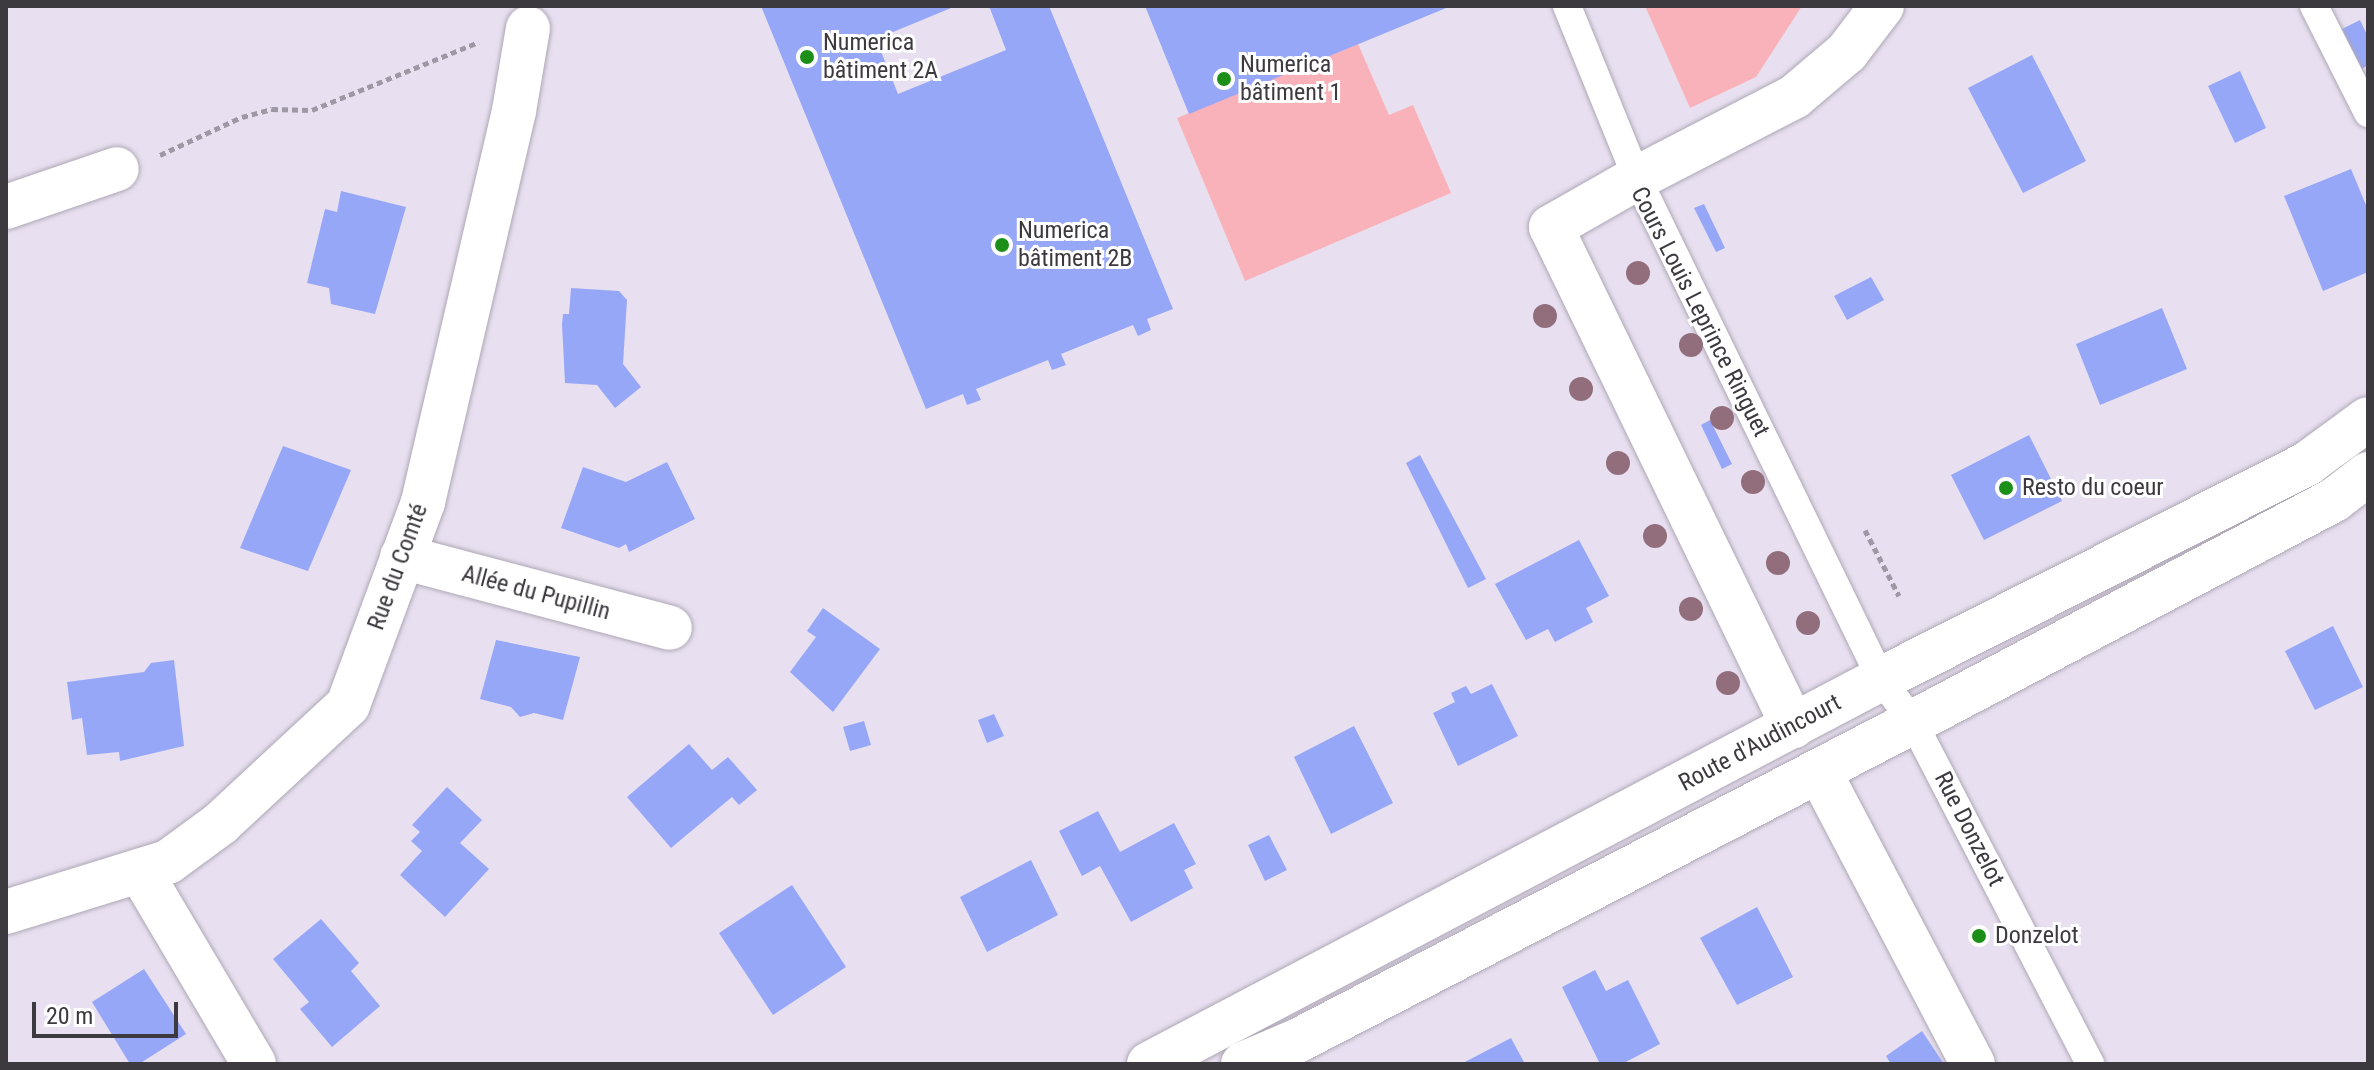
<!DOCTYPE html>
<meta charset="utf-8">
<style>
body{margin:0}
#map{position:relative;width:2374px;height:1070px;overflow:hidden;background:#e8e0f0;font-family:"Roboto Condensed",sans-serif}
div>[style]{position:absolute}
[style*='--x']{left:calc(var(--x)*1px);top:calc(var(--y)*1px);width:calc(var(--w)*1px);rotate:calc(var(--a)*1deg)}
.green>*{inset:0;background:#f9b2b9}
.building>*{inset:0;background:#96a7f8}
.path>*{height:5px;margin-top:-2.5px;transform-origin:0;background:repeating-linear-gradient(90deg,#9d98a3 0 6px,transparent 0 10px)}
.roads{filter:drop-shadow(0 0 2px #aea7b6) drop-shadow(0 0 2px #aea7b6)}
.service>*{height:28px;margin:-14px;padding:0 14px;transform-origin:14px;border-radius:14px;background:#fff}
.minor>*{height:44px;margin:-22px;padding:0 22px;transform-origin:22px;border-radius:22px;background:#fff}
.tertiary>*{height:44px;margin:-22px;padding:0 22px;transform-origin:22px;border-radius:22px;background:#fff}
.primary>*{height:44px;margin:-22px;padding:0 22px;transform-origin:22px;border-radius:22px;background:#fff}
.trees>*{width:24px;height:24px;margin:-12px;border-radius:50%;background:#926e7c}
.dots>*{width:22px;height:22px;translate:-50% -50%;box-sizing:border-box;border:4px solid #fff;border-radius:50%}
span{translate:-50% -50%;white-space:nowrap;text-align:center;line-height:1.15;-webkit-text-stroke:6px #fff;paint-order:stroke}
.poi-label{font-size:24px;color:#3c393f}
.left{translate:0 -50%;text-align:left}
.street-label{font-size:24px;color:#3c393f}
.frame{position:absolute;inset:0;border:8px solid #3c393f;pointer-events:none}
.scale{position:absolute;left:32px;top:1002px;width:146px;height:36px;box-sizing:border-box;border:4px solid #3c393f;border-top:0;padding-left:10px;font-size:24px;line-height:28px;white-space:nowrap;color:#3c393f;-webkit-text-stroke:6px #fff;paint-order:stroke}
</style>
<div id="map">
<div class="green">
<i style="clip-path:polygon(1645px 6px,1802px 6px,1756px 77px,1690px 108px)"></i>
<i style="clip-path:polygon(1358px 44px,1389px 115px,1413px 105px,1451px 193px,1245px 281px,1177px 118px)"></i>
</div>
<div class="building">
<i style="clip-path:polygon(761px 6px,956px 6px,876px 39px,898px 94px,1006px 50px,989px 6px,1049px 6px,1173px 309px,1147px 319px,1151px 330px,1138px 336px,1133px 325px,1061px 354px,1066px 365px,1052px 370px,1048px 360px,976px 389px,981px 400px,967px 405px,963px 394px,926px 409px)"></i>
<i style="clip-path:polygon(1145px 6px,1451px 6px,1189px 114px)"></i>
<i style="clip-path:polygon(2360px 20px,2368px 37px,2368px 65px,2362px 69px,2342px 29px)"></i>
<i style="clip-path:polygon(2032px 55px,2086px 161px,2023px 193px,1968px 88px)"></i>
<i style="clip-path:polygon(2240px 71px,2266px 128px,2235px 143px,2208px 86px)"></i>
<i style="clip-path:polygon(2351px 169px,2368px 210px,2368px 272px,2323px 291px,2284px 196px)"></i>
<i style="clip-path:polygon(341px 191px,406px 207px,375px 314px,331px 304px,329px 288px,307px 283px,325px 209px,337px 212px)"></i>
<i style="clip-path:polygon(1704px 204px,1725px 248px,1716px 252px,1694px 208px)"></i>
<i style="clip-path:polygon(1871px 277px,1884px 300px,1847px 320px,1834px 296px)"></i>
<i style="clip-path:polygon(571px 288px,619px 291px,627px 300px,623px 364px,641px 387px,615px 408px,597px 385px,565px 383px,562px 324px,563px 314px,569px 314px)"></i>
<i style="clip-path:polygon(2162px 308px,2187px 369px,2100px 405px,2076px 344px)"></i>
<i style="clip-path:polygon(1710px 420px,1732px 464px,1722px 469px,1701px 425px)"></i>
<i style="clip-path:polygon(2029px 435px,2062px 501px,1984px 540px,1951px 475px)"></i>
<i style="clip-path:polygon(283px 446px,351px 470px,308px 571px,240px 548px)"></i>
<i style="clip-path:polygon(1420px 455px,1486px 579px,1468px 588px,1406px 463px)"></i>
<i style="clip-path:polygon(667px 462px,695px 519px,629px 552px,626px 544px,619px 548px,561px 528px,583px 467px,626px 482px)"></i>
<i style="clip-path:polygon(1579px 540px,1609px 596px,1586px 608px,1593px 622px,1555px 642px,1548px 629px,1526px 640px,1495px 584px)"></i>
<i style="clip-path:polygon(823px 608px,880px 649px,833px 712px,790px 672px,816px 637px,807px 631px)"></i>
<i style="clip-path:polygon(2333px 626px,2363px 687px,2315px 710px,2285px 651px)"></i>
<i style="clip-path:polygon(496px 640px,580px 657px,563px 720px,534px 713px,520px 717px,511px 707px,480px 699px)"></i>
<i style="clip-path:polygon(174px 660px,184px 746px,120px 761px,119px 752px,87px 755px,82px 718px,72px 720px,67px 682px,144px 672px,151px 663px)"></i>
<i style="clip-path:polygon(1492px 684px,1518px 736px,1458px 766px,1433px 713px,1455px 702px,1451px 693px,1466px 686px,1471px 694px)"></i>
<i style="clip-path:polygon(994px 714px,1004px 736px,987px 743px,978px 720px)"></i>
<i style="clip-path:polygon(864px 721px,871px 745px,850px 751px,843px 727px)"></i>
<i style="clip-path:polygon(1354px 726px,1393px 803px,1331px 834px,1294px 757px)"></i>
<i style="clip-path:polygon(689px 744px,712px 770px,728px 757px,757px 790px,739px 805px,732px 797px,671px 848px,627px 797px)"></i>
<i style="clip-path:polygon(447px 787px,482px 820px,460px 843px,489px 869px,445px 917px,400px 875px,422px 851px,411px 841px,420px 832px,412px 825px)"></i>
<i style="clip-path:polygon(1098px 811px,1120px 852px,1174px 823px,1196px 864px,1184px 870px,1193px 888px,1131px 922px,1100px 866px,1082px 876px,1059px 831px)"></i>
<i style="clip-path:polygon(1269px 835px,1287px 870px,1265px 881px,1248px 845px)"></i>
<i style="clip-path:polygon(1031px 860px,1058px 915px,987px 952px,960px 897px)"></i>
<i style="clip-path:polygon(792px 885px,846px 967px,773px 1015px,719px 933px)"></i>
<i style="clip-path:polygon(1757px 907px,1793px 977px,1737px 1005px,1700px 938px)"></i>
<i style="clip-path:polygon(321px 919px,359px 963px,351px 971px,380px 1006px,332px 1047px,300px 1009px,309px 1002px,273px 959px)"></i>
<i style="clip-path:polygon(144px 969px,186px 1034px,139px 1064px,130px 1064px,92px 1002px)"></i>
<i style="clip-path:polygon(1595px 970px,1606px 991px,1628px 980px,1660px 1044px,1622px 1064px,1600px 1064px,1562px 987px)"></i>
<i style="clip-path:polygon(1922px 1031px,1944px 1064px,1891px 1064px,1886px 1056px)"></i>
<i style="clip-path:polygon(1511px 1038px,1525px 1064px,1461px 1064px)"></i>
</div>
<div class="path">
<i style="--x:160;--y:155;--w:90;--a:-24.9"></i>
<i style="--x:242;--y:117;--w:31;--a:-15"></i>
<i style="--x:272;--y:109;--w:40;--a:1.4"></i>
<i style="--x:312;--y:110;--w:180;--a:-22.2"></i>
<i style="--x:1865;--y:530;--w:74;--a:62.7"></i>
</div>
<div class="roads">
<div class="service">
<i style="--x:1567;--y:6;--w:186;--a:67.9"></i>
<i style="--x:1637;--y:178;--w:557;--a:64.03"></i>
<i style="--x:1881;--y:679;--w:54;--a:53.3"></i>
<i style="--x:1913;--y:722;--w:385;--a:62.6"></i>
<i style="--x:2314;--y:6;--w:120;--a:63.2"></i>
</div>
<div class="minor">
<i style="--x:1637;--y:178;--w:177;--a:-27.3"></i>
<i style="--x:1794;--y:97;--w:70;--a:-40.3"></i>
<i style="--x:1847;--y:52;--w:58;--a:-52.7"></i>
<i style="--x:6;--y:207;--w:117;--a:-18.9"></i>
<i style="--x:402;--y:557;--w:277;--a:14.8"></i>
<i style="--x:140;--y:871;--w:224;--a:59.4"></i>
<i style="--x:6;--y:912;--w:170;--a:-17.2"></i>
<i style="--x:168;--y:862;--w:66;--a:-36.3"></i>
<i style="--x:221;--y:823;--w:173;--a:-42.9"></i>
<i style="--x:348;--y:705;--w:216;--a:-69.7"></i>
<i style="--x:423;--y:502;--w:401;--a:-76.9"></i>
<i style="--x:514;--y:111;--w:84;--a:-80.4"></i>
</div>
<div class="tertiary">
<i style="--x:1637;--y:178;--w:99;--a:150.3"></i>
<i style="--x:1551;--y:227;--w:555;--a:64.13"></i>
<i style="--x:1819;--y:771;--w:331;--a:62.3"></i>
</div>
<div class="primary">
<i style="--x:1149;--y:1064;--w:827;--a:-27.74"></i>
<i style="--x:1881;--y:679;--w:479;--a:-26.8"></i>
<i style="--x:2308;--y:463;--w:74;--a:-36.3"></i>
<i style="--x:1243;--y:1064;--w:61;--a:-23.2"></i>
<i style="--x:1299;--y:1040;--w:691;--a:-27.38"></i>
<i style="--x:1913;--y:722;--w:476;--a:-27.8"></i>
<i style="--x:2334;--y:500;--w:43;--a:-37.4"></i>
</div>
</div>
<div class="trees">
<i style="left:1638px;top:273px"></i>
<i style="left:1545px;top:316px"></i>
<i style="left:1691px;top:345px"></i>
<i style="left:1581px;top:389px"></i>
<i style="left:1722px;top:418px"></i>
<i style="left:1618px;top:463px"></i>
<i style="left:1753px;top:482px"></i>
<i style="left:1655px;top:536px"></i>
<i style="left:1778px;top:563px"></i>
<i style="left:1691px;top:609px"></i>
<i style="left:1808px;top:623px"></i>
<i style="left:1728px;top:683px"></i>
</div>
<div class="dots">
<i style="left:807px;top:57px;background:#1c8f19"></i>
<i style="left:1224px;top:79px;background:#1c8f19"></i>
<i style="left:1002px;top:245px;background:#1c8f19"></i>
<i style="left:2006px;top:488px;background:#1c8f19"></i>
<i style="left:1979px;top:936px;background:#1c8f19"></i>
</div>
<div class="poi-label">
<span class="left" style="left:823px;top:57px">Numerica<br>bâtiment 2A</span>
<span class="left" style="left:1240px;top:79px">Numerica<br>bâtiment 1</span>
<span class="left" style="left:1018px;top:245px">Numerica<br>bâtiment 2B</span>
<span class="left" style="left:2022px;top:488px">Resto du coeur</span>
<span class="left" style="left:1995px;top:936px">Donzelot</span>
</div>
<div class="street-label">
<span style="left:1700px;top:312px;rotate:63deg">Cours Louis Leprince Ringuet</span>
<span style="left:398px;top:567px;rotate:-70deg">Rue du Comté</span>
<span style="left:536px;top:593px;rotate:15deg">Allée du Pupillin</span>
<span style="left:1760px;top:743px;rotate:-28deg">Route d'Audincourt</span>
<span style="left:1969px;top:829px;rotate:63deg">Rue Donzelot</span>
</div>
<div class="frame"></div>
<div class="scale">20 m</div>
</div>
